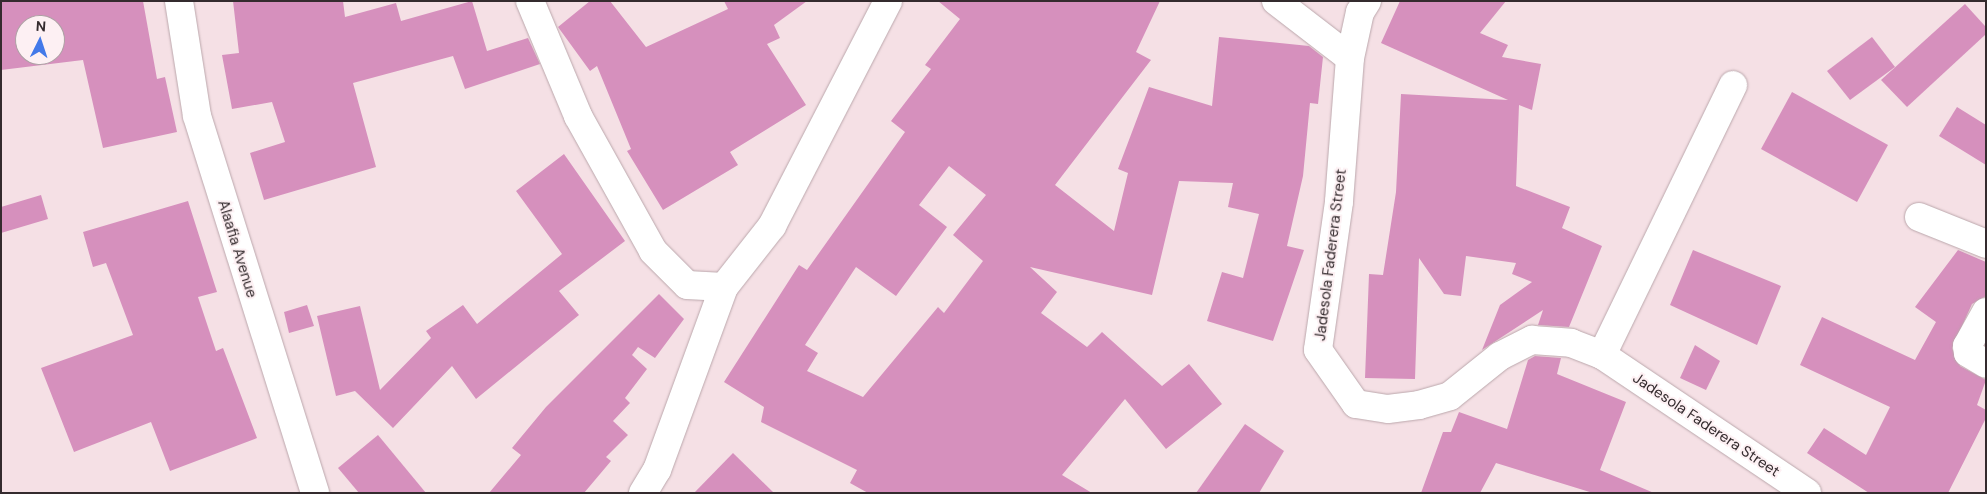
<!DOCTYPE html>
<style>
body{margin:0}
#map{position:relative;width:1987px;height:494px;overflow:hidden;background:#f5e0e5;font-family:"DM Sans",sans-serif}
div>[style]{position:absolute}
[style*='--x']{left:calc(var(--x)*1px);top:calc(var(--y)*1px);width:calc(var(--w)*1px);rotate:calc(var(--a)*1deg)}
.building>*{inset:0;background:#d690bd}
.roads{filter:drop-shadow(0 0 1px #bba7ac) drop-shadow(0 0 1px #bba7ac)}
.minor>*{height:28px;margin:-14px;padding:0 14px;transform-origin:14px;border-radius:14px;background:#fff}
span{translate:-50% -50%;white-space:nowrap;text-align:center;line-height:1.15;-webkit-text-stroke:4px #fdf0f3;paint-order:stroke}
.street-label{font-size:15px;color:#342b2e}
.frame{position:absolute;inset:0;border:2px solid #342b2e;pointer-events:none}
.north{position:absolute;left:15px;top:15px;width:50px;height:50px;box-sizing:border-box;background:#fdf0f3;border:1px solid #ada1a4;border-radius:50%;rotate:4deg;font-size:14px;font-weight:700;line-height:20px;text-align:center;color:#342b2e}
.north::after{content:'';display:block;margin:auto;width:18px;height:22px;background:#4379e9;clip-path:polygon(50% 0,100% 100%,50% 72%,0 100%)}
</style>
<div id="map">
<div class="building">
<i style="clip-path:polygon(evenodd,1px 1px,143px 1px,157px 79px,165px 77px,177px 132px,103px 148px,83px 60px,1px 70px,1px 1px,25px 25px,55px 25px,55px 55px,25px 55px,25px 25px)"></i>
<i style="clip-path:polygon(233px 1px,343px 1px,345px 17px,396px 3px,401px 21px,472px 1px,487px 51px,528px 38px,540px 64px,465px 89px,453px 56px,353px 83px,376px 167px,264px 200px,250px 153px,285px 142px,272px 102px,232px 109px,222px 55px,239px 53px)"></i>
<i style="clip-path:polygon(590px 1px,610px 1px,646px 47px,728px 9px,724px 1px,807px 1px,774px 25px,780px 38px,767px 44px,806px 105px,730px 152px,738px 165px,663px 210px,627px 151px,631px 149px,597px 66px,590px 71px,558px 27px)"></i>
<i style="clip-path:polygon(evenodd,938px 1px,1160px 1px,1136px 52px,1151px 60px,1055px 185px,1114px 231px,1128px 173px,1118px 169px,1149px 87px,1212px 106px,1219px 37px,1309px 46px,1323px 57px,1318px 104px,1310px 103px,1303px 176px,1287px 246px,1304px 250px,1273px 341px,1207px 321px,1222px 272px,1243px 278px,1259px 214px,1228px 207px,1233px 183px,1179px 181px,1152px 295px,1030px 267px,1057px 292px,1041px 313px,1087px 347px,1102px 332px,1162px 386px,1189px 364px,1222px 404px,1166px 449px,1125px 399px,1062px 475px,1092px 493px,868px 493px,850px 483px,857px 470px,761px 422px,764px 407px,724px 382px,799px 265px,807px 270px,905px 132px,891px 121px,931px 69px,925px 65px,960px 19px,938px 1px,949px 166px,986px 195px,953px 235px,983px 261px,944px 313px,938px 307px,863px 397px,807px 371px,818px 353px,805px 345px,856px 267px,896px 296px,947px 227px,919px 205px,949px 166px)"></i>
<i style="clip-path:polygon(1400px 1px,1506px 1px,1480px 33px,1508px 45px,1502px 57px,1541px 64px,1532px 110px,1519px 105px,1516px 186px,1570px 207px,1562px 228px,1602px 246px,1569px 327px,1538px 325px,1543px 310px,1482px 350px,1500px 305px,1532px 282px,1512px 274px,1516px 263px,1466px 256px,1461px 296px,1444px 294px,1419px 258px,1415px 379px,1365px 378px,1369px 274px,1383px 275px,1396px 192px,1401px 94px,1508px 100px,1381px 43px)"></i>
<i style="clip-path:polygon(1965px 4px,1985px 26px,1985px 35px,1907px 107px,1881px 80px)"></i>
<i style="clip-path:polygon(1872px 37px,1895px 67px,1850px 100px,1827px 71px)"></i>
<i style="clip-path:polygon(1792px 92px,1888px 145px,1857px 202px,1761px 149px)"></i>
<i style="clip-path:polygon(1957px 107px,1986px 125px,1986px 165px,1939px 136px)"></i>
<i style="clip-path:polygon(564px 154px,625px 241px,559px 291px,579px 315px,476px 399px,452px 366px,393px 428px,355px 391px,336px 396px,317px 316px,360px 306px,380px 390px,431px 338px,426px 331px,463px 305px,477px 324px,562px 254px,516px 191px)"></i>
<i style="clip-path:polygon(41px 195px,48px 219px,1px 233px,1px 207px)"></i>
<i style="clip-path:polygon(188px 201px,217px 292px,198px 297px,216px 351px,223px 348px,257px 438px,170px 471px,151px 422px,74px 452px,41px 368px,133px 335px,106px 263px,93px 267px,83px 232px)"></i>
<i style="clip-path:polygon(1693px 250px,1781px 286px,1757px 345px,1670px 305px)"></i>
<i style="clip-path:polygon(1958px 250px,1986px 262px,1986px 296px,1972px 304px,1952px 348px,1960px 366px,1986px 380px,1977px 405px,1986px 410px,1986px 418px,1948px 493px,1869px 493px,1807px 453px,1824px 428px,1866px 455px,1890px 407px,1800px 365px,1822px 317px,1915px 360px,1936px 322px,1915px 307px)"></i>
<i style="clip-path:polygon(659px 294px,684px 319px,655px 358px,638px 347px,632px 355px,647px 369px,625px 398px,630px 403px,613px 421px,628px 435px,606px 457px,611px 461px,584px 493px,489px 493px,521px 455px,512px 448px,546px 407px)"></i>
<i style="clip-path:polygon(307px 305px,314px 326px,289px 333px,284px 312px)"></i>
<i style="clip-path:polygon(1695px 345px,1720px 361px,1706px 390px,1680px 378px)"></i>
<i style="clip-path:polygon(1535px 356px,1561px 358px,1557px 374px,1626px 402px,1600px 470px,1654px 493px,1593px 493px,1496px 463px,1480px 493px,1421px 493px,1443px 432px,1451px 432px,1459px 412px,1507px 429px,1528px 360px)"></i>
<i style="clip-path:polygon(1245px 424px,1284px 451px,1259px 493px,1196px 493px)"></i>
<i style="clip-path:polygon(378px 435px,426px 493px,359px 493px,338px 468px)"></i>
<i style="clip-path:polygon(733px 453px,774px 493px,694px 493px)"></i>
</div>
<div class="roads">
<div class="minor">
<i style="--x:179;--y:1;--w:116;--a:81.1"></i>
<i style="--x:197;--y:116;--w:395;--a:72.6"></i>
<i style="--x:530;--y:1;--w:125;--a:67.3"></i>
<i style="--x:578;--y:116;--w:154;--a:60.9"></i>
<i style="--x:653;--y:251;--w:48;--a:45"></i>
<i style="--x:687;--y:285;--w:37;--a:3"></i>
<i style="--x:1276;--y:1;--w:93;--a:37.6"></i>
<i style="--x:1367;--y:1;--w:13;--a:122"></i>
<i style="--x:1360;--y:12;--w:47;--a:102.3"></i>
<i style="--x:1350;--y:58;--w:144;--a:94.4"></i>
<i style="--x:1339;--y:202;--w:149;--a:98.1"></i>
<i style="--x:1318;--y:350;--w:66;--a:54.9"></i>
<i style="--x:1356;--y:404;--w:32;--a:9"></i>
<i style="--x:1388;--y:409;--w:31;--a:-7"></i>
<i style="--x:1419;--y:405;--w:32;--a:-16"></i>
<i style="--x:1450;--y:396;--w:64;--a:-38.7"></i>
<i style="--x:1500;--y:356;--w:36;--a:-27"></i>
<i style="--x:1532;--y:340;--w:39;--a:4"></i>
<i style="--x:1571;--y:343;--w:33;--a:21"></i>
<i style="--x:1602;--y:355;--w:247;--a:33.9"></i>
<i style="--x:1919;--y:217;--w:72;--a:21.9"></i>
<i style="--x:1986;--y:312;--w:39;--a:119"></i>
<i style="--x:1967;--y:346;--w:7;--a:82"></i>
<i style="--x:1968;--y:353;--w:21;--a:31"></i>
<i style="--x:1602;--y:355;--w:300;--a:-64.1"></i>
<i style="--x:643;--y:493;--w:27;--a:-59"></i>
<i style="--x:657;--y:470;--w:195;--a:-69.9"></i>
<i style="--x:724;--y:287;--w:78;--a:-51.8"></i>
<i style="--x:772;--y:226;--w:253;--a:-62.7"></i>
</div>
</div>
<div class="street-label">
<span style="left:237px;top:249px;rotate:73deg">Alaafia Avenue</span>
<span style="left:1331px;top:255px;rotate:-83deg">Jadesola Faderera Street</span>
<span style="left:1706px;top:425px;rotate:34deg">Jadesola Faderera Street</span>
</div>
<div class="frame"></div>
<div class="north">N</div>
</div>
